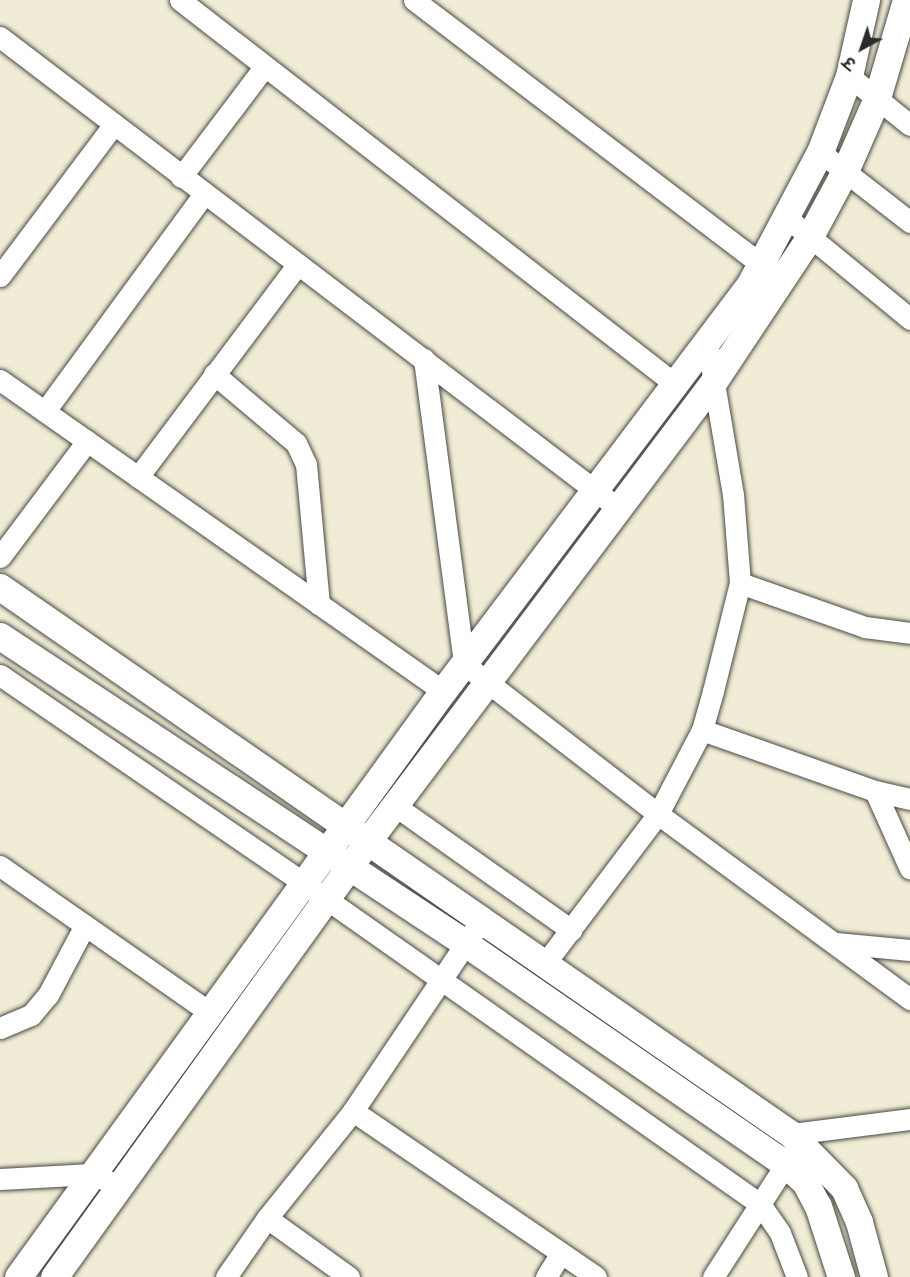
<!DOCTYPE html>
<meta charset="utf-8">
<style>
body{margin:0}
#map{position:relative;width:910px;height:1277px;overflow:hidden;background:#f0ecd5;font-family:"Indie Flower","Playpen Sans Deva",sans-serif}
div>[style]{position:absolute}
[style*='--x']{left:calc(var(--x)*1px);top:calc(var(--y)*1px);width:calc(var(--w)*1px);rotate:calc(var(--a)*1deg)}
.roads{filter:drop-shadow(0 0 2px #494844) drop-shadow(0 0 2px #494844)}
.minor>*{height:21px;margin:-10.5px;padding:0 10.5px;transform-origin:10.5px;border-radius:10.5px;background:#fff}
.tertiary>*{height:27px;margin:-13.5px;padding:0 13.5px;transform-origin:13.5px;border-radius:13.5px;background:#fff}
span{translate:-50% -50%;white-space:nowrap;text-align:center;line-height:1.15;-webkit-text-stroke:4.5px #fdfcf7;paint-order:stroke}
.north{position:absolute;left:832px;top:18px;width:60px;height:60px;-webkit-text-stroke:4px #fdfcf7;paint-order:stroke;rotate:220deg;font-size:16px;font-weight:700;line-height:24px;text-align:center;color:#2b2b2b}
.north::after{content:'';display:block;margin:auto;width:21px;height:27px;background:#2b2b2b;clip-path:polygon(50% 0,100% 100%,50% 72%,0 100%)}
</style>
<div id="map">
<div class="roads">
<div class="minor">
<i style="--x:180;--y:0;--w:626;--a:37.8"></i>
<i style="--x:414;--y:0;--w:449;--a:37.3"></i>
<i style="--x:0;--y:37;--w:777;--a:37.31"></i>
<i style="--x:849;--y:76;--w:78;--a:38.8"></i>
<i style="--x:820;--y:152;--w:114;--a:37.9"></i>
<i style="--x:181;--y:177;--w:139;--a:-52.9"></i>
<i style="--x:786;--y:217;--w:161;--a:39.4"></i>
<i style="--x:0;--y:276;--w:190;--a:-53.1"></i>
<i style="--x:424;--y:359;--w:308;--a:82.5"></i>
<i style="--x:464;--y:664;--w:245;--a:37.7"></i>
<i style="--x:658;--y:814;--w:313;--a:36.3"></i>
<i style="--x:214;--y:374;--w:107;--a:40.1"></i>
<i style="--x:296;--y:443;--w:23;--a:65"></i>
<i style="--x:306;--y:464;--w:141;--a:84.7"></i>
<i style="--x:0;--y:380;--w:541;--a:35.07"></i>
<i style="--x:45;--y:411;--w:269;--a:-53.8"></i>
<i style="--x:138;--y:477;--w:265;--a:-53.1"></i>
<i style="--x:0;--y:557;--w:145;--a:-53.1"></i>
<i style="--x:740;--y:583;--w:133;--a:19.4"></i>
<i style="--x:865;--y:627;--w:45;--a:7.6"></i>
<i style="--x:0;--y:675;--w:370;--a:34.4"></i>
<i style="--x:305;--y:884;--w:556;--a:35.12"></i>
<i style="--x:760;--y:1204;--w:35;--a:55"></i>
<i style="--x:780;--y:1233;--w:47;--a:68.9"></i>
<i style="--x:702;--y:730;--w:183;--a:19.4"></i>
<i style="--x:875;--y:791;--w:36;--a:13"></i>
<i style="--x:875;--y:791;--w:85;--a:65.8"></i>
<i style="--x:394;--y:805;--w:217;--a:35.2"></i>
<i style="--x:0;--y:866;--w:257;--a:34.9"></i>
<i style="--x:836;--y:943;--w:74;--a:5.4"></i>
<i style="--x:546;--y:962;--w:186;--a:-52.9"></i>
<i style="--x:658;--y:814;--w:95;--a:-62.4"></i>
<i style="--x:702;--y:730;--w:41;--a:-74.2"></i>
<i style="--x:713;--y:691;--w:111;--a:-76"></i>
<i style="--x:740;--y:583;--w:88;--a:-94.5"></i>
<i style="--x:733;--y:495;--w:156;--a:-99.6"></i>
<i style="--x:0;--y:1028;--w:34;--a:-23"></i>
<i style="--x:31;--y:1015;--w:26;--a:-50"></i>
<i style="--x:48;--y:995;--w:79;--a:-62.1"></i>
<i style="--x:353;--y:1111;--w:294;--a:34.3"></i>
<i style="--x:791;--y:1134;--w:120;--a:-7.2"></i>
<i style="--x:0;--y:1179;--w:92;--a:-3.1"></i>
<i style="--x:92;--y:1174;--w:30;--a:24"></i>
<i style="--x:267;--y:1218;--w:101;--a:35.7"></i>
<i style="--x:226;--y:1277;--w:72;--a:-55.2"></i>
<i style="--x:267;--y:1218;--w:137;--a:-51.2"></i>
<i style="--x:353;--y:1111;--w:231;--a:-56.1"></i>
<i style="--x:546;--y:1277;--w:28;--a:-58"></i>
<i style="--x:713;--y:1277;--w:148;--a:-57.2"></i>
</div>
<div class="tertiary">
<i style="--x:0;--y:587;--w:962;--a:34.67"></i>
<i style="--x:791;--y:1134;--w:76;--a:45.5"></i>
<i style="--x:844;--y:1188;--w:37;--a:66"></i>
<i style="--x:859;--y:1222;--w:57;--a:74.7"></i>
<i style="--x:0;--y:636;--w:557;--a:33.43"></i>
<i style="--x:465;--y:943;--w:389;--a:34.6"></i>
<i style="--x:785;--y:1164;--w:27;--a:42"></i>
<i style="--x:805;--y:1182;--w:27;--a:62"></i>
<i style="--x:818;--y:1206;--w:75;--a:72.1"></i>
<i style="--x:18;--y:1277;--w:724;--a:-54.05"></i>
<i style="--x:443;--y:691;--w:510;--a:-52.97"></i>
<i style="--x:750;--y:284;--w:149;--a:-62.1"></i>
<i style="--x:820;--y:152;--w:81;--a:-69.1"></i>
<i style="--x:849;--y:76;--w:78;--a:-77.4"></i>
<i style="--x:54;--y:1277;--w:536;--a:-54.26"></i>
<i style="--x:367;--y:842;--w:577;--a:-53.03"></i>
<i style="--x:714;--y:381;--w:172;--a:-56.4"></i>
<i style="--x:809;--y:238;--w:76;--a:-61.8"></i>
<i style="--x:845;--y:171;--w:80;--a:-66.3"></i>
<i style="--x:877;--y:98;--w:102;--a:-73.5"></i>
</div>
</div>
<div class="north">उ</div>
</div>
